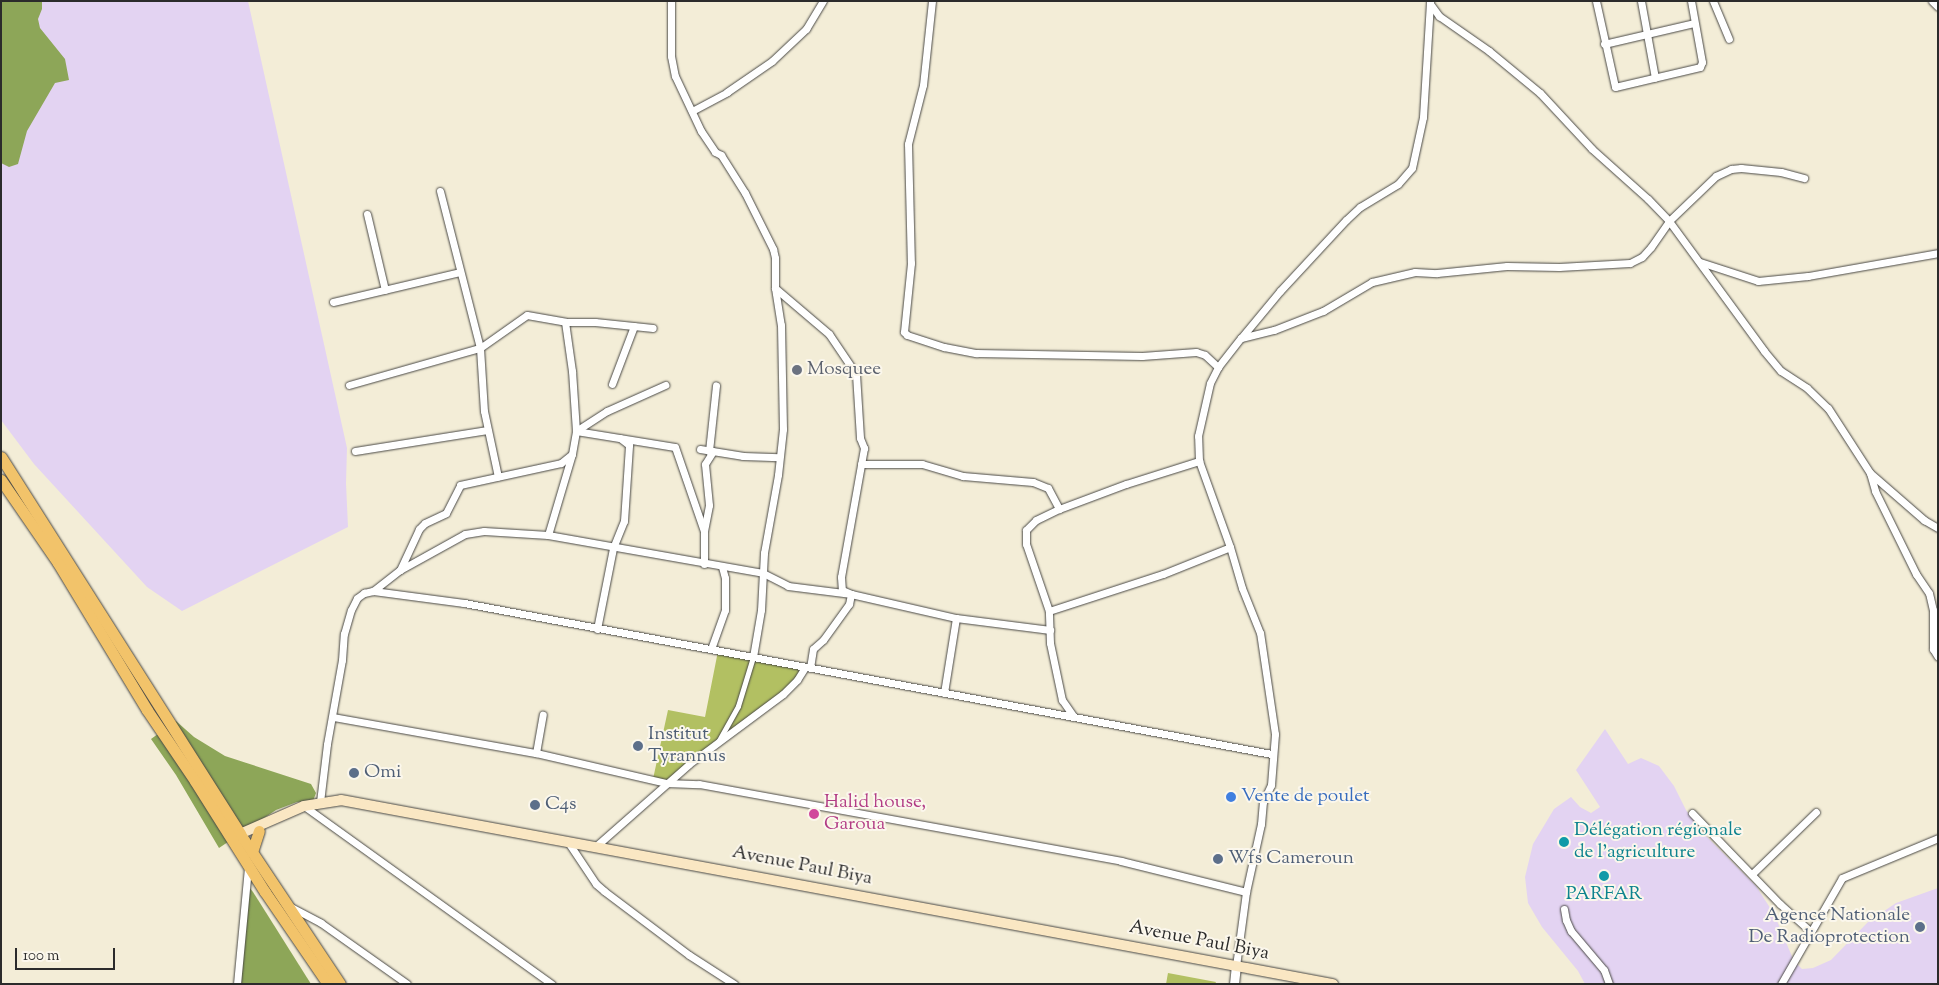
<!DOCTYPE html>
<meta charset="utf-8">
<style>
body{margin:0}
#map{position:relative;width:1939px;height:985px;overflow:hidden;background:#f3edd7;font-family:"Sorts Mill Goudy",serif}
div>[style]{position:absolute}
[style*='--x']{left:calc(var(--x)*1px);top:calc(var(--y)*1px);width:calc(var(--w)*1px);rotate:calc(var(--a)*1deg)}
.built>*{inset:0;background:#e3d3f2}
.green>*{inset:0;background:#b2c062}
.forest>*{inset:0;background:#8da658}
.roads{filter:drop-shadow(0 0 1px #494845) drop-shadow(0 0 1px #494845)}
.pedestrian>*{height:5px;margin:-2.5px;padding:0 2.5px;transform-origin:2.5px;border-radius:2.5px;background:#fff}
.minor>*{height:7px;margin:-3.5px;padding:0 3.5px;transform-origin:3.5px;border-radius:3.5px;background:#fff}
.tertiary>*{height:9px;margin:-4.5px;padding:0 4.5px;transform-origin:4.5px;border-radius:4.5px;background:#fff}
.secondary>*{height:10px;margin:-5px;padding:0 5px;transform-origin:5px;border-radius:5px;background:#fae7c3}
.primary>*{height:11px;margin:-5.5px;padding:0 5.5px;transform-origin:5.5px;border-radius:5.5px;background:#f2c36a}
.dots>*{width:14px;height:14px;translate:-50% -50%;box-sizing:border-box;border:2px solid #fbf7ec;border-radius:50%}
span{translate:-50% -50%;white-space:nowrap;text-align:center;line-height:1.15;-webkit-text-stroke:4px #fbf7ec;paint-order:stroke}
.worship-label{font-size:19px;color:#5b616d}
.left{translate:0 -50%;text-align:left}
.service-label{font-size:19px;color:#4e5e75}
.right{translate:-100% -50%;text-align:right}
.shop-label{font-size:19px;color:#366cbe}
.hotel-label{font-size:19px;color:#b23c85}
.culture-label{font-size:19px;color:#0d838f}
.street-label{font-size:19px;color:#2b2b2b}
.frame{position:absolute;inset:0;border:2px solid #2b2b2b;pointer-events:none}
.scale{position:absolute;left:15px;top:948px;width:100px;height:22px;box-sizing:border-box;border:2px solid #2b2b2b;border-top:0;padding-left:6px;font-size:15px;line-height:18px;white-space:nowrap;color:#2b2b2b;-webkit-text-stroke:4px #fbf7ec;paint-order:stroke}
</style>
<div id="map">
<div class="built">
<i style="clip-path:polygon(1px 1px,248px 1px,347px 448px,346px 483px,348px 527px,182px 611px,147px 587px,34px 464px,1px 420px)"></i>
<i style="clip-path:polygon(1605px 729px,1628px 764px,1641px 758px,1659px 766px,1674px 786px,1686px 810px,1701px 831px,1756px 886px,1774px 914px,1794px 961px,1802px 969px,1813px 968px,1831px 960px,1868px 922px,1896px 903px,1938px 888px,1938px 984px,1585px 984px,1578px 971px,1542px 927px,1528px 903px,1525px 877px,1533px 844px,1554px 809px,1571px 797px,1580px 807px,1591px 813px,1600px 807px,1576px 770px)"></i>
</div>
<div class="green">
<i style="clip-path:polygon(718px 651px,805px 667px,797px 680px,666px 783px,653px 779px,668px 710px,705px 717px)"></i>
<i style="clip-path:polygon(1168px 973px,1216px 982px,1215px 984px,1166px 984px)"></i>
</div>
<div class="forest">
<i style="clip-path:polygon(1px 1px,42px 2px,42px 9px,38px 19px,40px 28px,65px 59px,69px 80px,55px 83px,27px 131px,18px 164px,9px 167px,1px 163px)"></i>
<i style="clip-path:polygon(176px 721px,194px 737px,225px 756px,311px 784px,316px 793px,313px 801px,297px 802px,276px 810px,219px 848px,176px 775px,151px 739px)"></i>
<i style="clip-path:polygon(249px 887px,253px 892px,311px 984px,241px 984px)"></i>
</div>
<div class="roads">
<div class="pedestrian">
<i style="--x:718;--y:742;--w:41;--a:-60.9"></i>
<i style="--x:738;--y:706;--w:51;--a:-73"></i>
</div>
<div class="minor">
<i style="--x:671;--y:1;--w:55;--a:90"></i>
<i style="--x:671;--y:56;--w:20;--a:79"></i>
<i style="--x:675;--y:76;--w:61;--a:64.7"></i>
<i style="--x:701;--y:131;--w:25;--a:56"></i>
<i style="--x:715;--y:152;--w:7;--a:27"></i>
<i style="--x:721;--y:155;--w:45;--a:57.7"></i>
<i style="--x:745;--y:193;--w:63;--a:63.4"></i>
<i style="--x:773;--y:249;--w:9;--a:77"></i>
<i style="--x:775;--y:258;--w:30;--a:90"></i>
<i style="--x:775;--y:288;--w:37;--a:81"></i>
<i style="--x:781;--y:325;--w:104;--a:88.9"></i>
<i style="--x:783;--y:429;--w:46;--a:96.2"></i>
<i style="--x:778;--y:475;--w:79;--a:100.2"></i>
<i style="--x:764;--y:553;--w:57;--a:93"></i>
<i style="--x:761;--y:610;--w:48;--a:99.7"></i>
<i style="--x:932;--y:1;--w:84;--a:96.1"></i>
<i style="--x:923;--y:85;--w:61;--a:104.3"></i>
<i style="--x:908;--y:144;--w:119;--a:88.6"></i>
<i style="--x:911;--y:263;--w:69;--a:95.8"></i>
<i style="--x:904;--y:332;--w:4;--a:45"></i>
<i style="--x:907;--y:335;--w:39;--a:18"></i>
<i style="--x:944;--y:347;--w:33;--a:11"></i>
<i style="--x:976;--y:353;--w:166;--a:1"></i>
<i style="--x:1142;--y:356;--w:54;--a:-4.2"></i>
<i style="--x:1196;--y:352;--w:9;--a:18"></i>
<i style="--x:1205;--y:355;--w:18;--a:43"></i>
<i style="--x:1596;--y:1;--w:88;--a:77.5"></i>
<i style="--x:1615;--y:87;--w:87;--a:-13.2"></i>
<i style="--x:1700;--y:67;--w:5;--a:-68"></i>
<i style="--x:1702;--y:62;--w:62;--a:-100.2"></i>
<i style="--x:1641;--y:1;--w:78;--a:79.7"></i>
<i style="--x:1713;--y:1;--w:41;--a:67.2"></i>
<i style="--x:1932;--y:1;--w:8;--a:45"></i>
<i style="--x:1431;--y:5;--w:14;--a:54"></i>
<i style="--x:1439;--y:16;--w:61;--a:35"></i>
<i style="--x:1489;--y:51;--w:66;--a:39.5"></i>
<i style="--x:1540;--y:93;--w:76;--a:47.1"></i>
<i style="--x:1592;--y:149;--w:75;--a:41.8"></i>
<i style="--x:1648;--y:199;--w:30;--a:46"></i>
<i style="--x:1669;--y:221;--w:161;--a:53.8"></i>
<i style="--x:1764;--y:351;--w:26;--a:50"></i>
<i style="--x:1781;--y:371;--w:31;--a:33"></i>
<i style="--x:1807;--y:388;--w:29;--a:44"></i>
<i style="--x:1828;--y:408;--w:77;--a:57.1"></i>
<i style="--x:1870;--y:473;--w:19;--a:74"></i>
<i style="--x:1875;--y:491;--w:93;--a:63.7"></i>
<i style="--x:1916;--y:574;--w:23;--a:56"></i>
<i style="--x:1929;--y:593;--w:17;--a:77"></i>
<i style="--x:1933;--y:610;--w:39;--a:90"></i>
<i style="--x:1933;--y:649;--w:9;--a:58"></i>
<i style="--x:1604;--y:44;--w:92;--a:-13.1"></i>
<i style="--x:692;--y:111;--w:40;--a:-28"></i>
<i style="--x:727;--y:92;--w:55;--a:-34.6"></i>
<i style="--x:772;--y:61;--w:47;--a:-43.3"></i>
<i style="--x:806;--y:29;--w:33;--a:-59"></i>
<i style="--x:440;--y:191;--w:162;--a:75.7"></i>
<i style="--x:480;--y:348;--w:63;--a:86.4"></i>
<i style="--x:484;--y:411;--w:67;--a:78"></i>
<i style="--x:367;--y:214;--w:78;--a:76.7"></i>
<i style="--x:1700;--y:262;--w:61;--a:18.1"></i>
<i style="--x:1758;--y:281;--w:50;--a:-5.7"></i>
<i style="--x:1808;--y:276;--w:132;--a:-10"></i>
<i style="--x:775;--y:288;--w:71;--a:40.4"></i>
<i style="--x:829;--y:334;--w:48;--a:56"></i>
<i style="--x:856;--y:374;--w:64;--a:86.4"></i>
<i style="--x:860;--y:438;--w:11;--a:68"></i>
<i style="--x:864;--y:448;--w:131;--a:100.1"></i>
<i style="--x:841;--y:577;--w:13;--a:86"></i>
<i style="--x:842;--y:590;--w:10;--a:24"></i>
<i style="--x:851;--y:594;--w:10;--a:101"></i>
<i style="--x:849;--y:604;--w:44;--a:125.8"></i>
<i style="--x:823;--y:640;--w:13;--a:138"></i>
<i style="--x:813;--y:649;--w:19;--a:99"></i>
<i style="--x:333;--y:302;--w:130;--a:-13.3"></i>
<i style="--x:1241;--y:338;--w:34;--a:-14"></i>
<i style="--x:1274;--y:330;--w:53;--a:-21.2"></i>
<i style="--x:1323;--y:311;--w:57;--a:-30.6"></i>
<i style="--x:1372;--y:282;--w:44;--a:-13.1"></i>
<i style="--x:1415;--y:272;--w:22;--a:3"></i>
<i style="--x:1437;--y:273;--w:70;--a:-5.7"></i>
<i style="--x:1507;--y:266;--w:52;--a:1.1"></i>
<i style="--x:1559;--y:267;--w:71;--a:-3.2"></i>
<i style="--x:1630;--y:263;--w:13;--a:-27"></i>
<i style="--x:1642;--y:257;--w:13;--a:-48"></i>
<i style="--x:1651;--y:247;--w:32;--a:-55"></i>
<i style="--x:1669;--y:221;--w:65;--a:-43.8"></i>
<i style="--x:1716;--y:176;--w:17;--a:-25"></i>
<i style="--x:1731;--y:169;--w:10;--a:-6"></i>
<i style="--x:1741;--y:168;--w:40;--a:5.7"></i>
<i style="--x:1781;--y:172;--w:24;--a:15"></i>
<i style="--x:612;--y:384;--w:62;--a:-69.2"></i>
<i style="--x:349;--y:385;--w:136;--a:-15.8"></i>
<i style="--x:480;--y:348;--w:57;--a:-35.1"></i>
<i style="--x:527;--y:315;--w:39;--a:10"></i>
<i style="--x:565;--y:322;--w:30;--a:0"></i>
<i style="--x:595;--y:322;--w:58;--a:5.9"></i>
<i style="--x:576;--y:431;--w:100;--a:9.2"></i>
<i style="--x:675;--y:447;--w:89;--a:71"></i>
<i style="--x:704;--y:531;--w:33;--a:90"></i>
<i style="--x:576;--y:431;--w:37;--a:-33"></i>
<i style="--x:607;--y:411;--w:64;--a:-24.1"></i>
<i style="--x:700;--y:449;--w:44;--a:9.2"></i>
<i style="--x:743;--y:456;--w:36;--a:2"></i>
<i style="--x:355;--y:451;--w:134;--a:-9"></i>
<i style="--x:709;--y:451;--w:66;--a:-83.9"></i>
<i style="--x:861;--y:464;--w:61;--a:0"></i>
<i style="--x:922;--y:464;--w:43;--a:16.3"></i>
<i style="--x:963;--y:476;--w:70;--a:4.9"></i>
<i style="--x:1033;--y:482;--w:16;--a:22"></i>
<i style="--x:1048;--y:488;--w:24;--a:62"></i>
<i style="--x:1870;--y:473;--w:72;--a:41"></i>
<i style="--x:1924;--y:520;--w:16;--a:30"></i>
<i style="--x:704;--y:531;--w:26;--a:-79"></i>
<i style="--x:709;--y:505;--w:41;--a:-95.6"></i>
<i style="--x:705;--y:464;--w:15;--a:-58"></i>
<i style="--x:548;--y:535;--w:84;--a:-73.5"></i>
<i style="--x:572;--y:454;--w:23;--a:-80"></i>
<i style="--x:576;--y:431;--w:60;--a:-93.8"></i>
<i style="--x:572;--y:371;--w:49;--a:-98.1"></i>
<i style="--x:400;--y:570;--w:45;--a:-65.1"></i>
<i style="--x:419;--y:529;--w:8;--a:-45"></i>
<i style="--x:425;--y:523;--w:23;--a:-25"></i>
<i style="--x:446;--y:513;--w:31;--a:-63"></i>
<i style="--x:460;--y:485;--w:103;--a:-12.3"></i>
<i style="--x:561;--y:463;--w:14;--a:-39"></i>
<i style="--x:373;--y:591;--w:34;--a:-38"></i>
<i style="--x:400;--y:570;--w:74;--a:-29"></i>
<i style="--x:465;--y:534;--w:19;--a:-9"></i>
<i style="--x:484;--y:531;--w:64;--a:3.6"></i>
<i style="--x:548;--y:535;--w:218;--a:10"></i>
<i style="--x:763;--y:573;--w:28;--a:27"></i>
<i style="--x:788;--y:586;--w:64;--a:7.2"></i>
<i style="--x:851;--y:594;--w:108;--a:12.9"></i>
<i style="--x:956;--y:618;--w:76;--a:99.1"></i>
<i style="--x:1049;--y:611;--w:120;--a:-18"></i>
<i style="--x:1163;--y:574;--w:72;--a:-21.9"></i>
<i style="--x:956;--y:618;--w:95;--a:7.3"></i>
<i style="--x:597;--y:629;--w:83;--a:-78.8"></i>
<i style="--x:613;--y:548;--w:29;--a:-68"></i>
<i style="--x:624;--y:521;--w:76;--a:-86.2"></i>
<i style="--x:629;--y:445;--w:11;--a:-142"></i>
<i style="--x:711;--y:649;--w:41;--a:-70.3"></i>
<i style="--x:725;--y:610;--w:32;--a:-90"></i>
<i style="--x:725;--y:578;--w:11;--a:-105"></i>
<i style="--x:333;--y:717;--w:206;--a:10.1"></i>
<i style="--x:536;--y:753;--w:133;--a:13"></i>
<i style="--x:666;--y:783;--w:33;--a:2"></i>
<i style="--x:699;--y:784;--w:429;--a:10.3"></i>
<i style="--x:1121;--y:861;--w:129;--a:13.9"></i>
<i style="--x:1074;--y:717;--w:21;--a:-125"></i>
<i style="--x:1062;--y:700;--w:58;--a:-101.9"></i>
<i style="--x:1050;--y:643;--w:32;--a:-92"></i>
<i style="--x:1049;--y:611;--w:71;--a:-108.9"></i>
<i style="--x:1026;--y:544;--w:14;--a:-90"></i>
<i style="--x:1026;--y:530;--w:14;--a:-45"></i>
<i style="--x:1036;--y:520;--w:25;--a:-26"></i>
<i style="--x:1059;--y:509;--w:72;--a:-20.5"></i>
<i style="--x:1126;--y:484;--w:77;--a:-17.5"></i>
<i style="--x:536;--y:753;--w:39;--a:-80"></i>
<i style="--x:320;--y:802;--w:58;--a:-83.1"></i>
<i style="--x:327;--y:744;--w:85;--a:-79.9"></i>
<i style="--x:342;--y:660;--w:26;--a:-86"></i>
<i style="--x:344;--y:634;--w:25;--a:-74"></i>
<i style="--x:351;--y:610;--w:13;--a:-63"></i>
<i style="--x:357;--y:598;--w:9;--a:-36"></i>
<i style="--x:364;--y:593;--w:9;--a:-13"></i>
<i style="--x:373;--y:591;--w:92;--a:7.5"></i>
<i style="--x:464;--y:603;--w:822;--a:10.59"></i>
<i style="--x:304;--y:806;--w:305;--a:35.7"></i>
<i style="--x:1692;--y:813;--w:127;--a:46"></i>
<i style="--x:1780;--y:904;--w:40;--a:42"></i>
<i style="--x:568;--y:842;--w:50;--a:56.3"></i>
<i style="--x:596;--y:884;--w:11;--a:41"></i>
<i style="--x:604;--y:891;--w:106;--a:37"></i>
<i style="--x:689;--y:955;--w:54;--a:32.8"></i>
<i style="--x:595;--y:847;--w:125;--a:-41.4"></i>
<i style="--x:689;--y:764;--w:117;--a:-36.7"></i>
<i style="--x:783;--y:694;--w:20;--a:-45"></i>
<i style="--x:797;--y:680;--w:15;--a:-58"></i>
<i style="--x:1752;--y:874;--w:89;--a:-44.1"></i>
<i style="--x:291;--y:907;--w:34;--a:28"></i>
<i style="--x:321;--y:923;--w:105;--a:35.3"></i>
<i style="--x:1564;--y:909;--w:11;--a:80"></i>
<i style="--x:1566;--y:920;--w:12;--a:66"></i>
<i style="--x:1571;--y:931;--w:51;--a:49.8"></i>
<i style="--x:1604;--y:970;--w:15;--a:70"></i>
<i style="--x:1239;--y:967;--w:3;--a:-162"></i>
<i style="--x:1236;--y:966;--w:75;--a:-82.3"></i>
<i style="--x:1246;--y:892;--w:70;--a:-77.6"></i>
<i style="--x:1261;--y:824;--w:22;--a:-85"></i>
<i style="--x:1263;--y:802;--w:19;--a:-65"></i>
<i style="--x:1271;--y:785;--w:51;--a:-85.5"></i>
<i style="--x:1275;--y:734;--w:102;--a:-98.4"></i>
<i style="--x:1260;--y:633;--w:48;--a:-111.8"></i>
<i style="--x:1242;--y:588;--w:43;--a:-106.3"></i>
<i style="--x:1230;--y:547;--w:91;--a:-109.8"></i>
<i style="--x:1199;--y:461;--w:25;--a:-92"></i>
<i style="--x:1198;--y:436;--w:54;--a:-77.2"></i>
<i style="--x:1210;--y:383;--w:18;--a:-63"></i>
<i style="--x:1218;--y:367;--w:37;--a:-52"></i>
<i style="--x:1241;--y:338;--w:61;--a:-50.3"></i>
<i style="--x:1280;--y:291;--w:97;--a:-47.1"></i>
<i style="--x:1346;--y:220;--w:19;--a:-43"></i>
<i style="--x:1360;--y:207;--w:44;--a:-31.2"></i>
<i style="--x:1398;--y:184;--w:21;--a:-49"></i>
<i style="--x:1412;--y:168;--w:52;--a:-77.8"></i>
<i style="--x:1423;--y:117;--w:116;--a:-86.5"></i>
<i style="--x:237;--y:984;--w:118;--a:-84.6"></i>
<i style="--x:1781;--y:984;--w:122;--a:-60.1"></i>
<i style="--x:1842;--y:878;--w:104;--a:-22.6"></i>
</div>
<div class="tertiary">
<i style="--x:1234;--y:984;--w:18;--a:-84"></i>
</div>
<div class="secondary">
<i style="--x:233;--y:837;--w:77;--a:-23.6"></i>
<i style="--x:304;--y:806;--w:37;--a:-9"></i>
<i style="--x:341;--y:800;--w:1009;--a:10.51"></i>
</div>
<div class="primary">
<i style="--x:1;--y:457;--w:446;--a:57.6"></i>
<i style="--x:240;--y:834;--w:180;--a:56.3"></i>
<i style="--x:1;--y:480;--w:101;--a:55.5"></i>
<i style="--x:58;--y:563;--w:172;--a:58.8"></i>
<i style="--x:147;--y:710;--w:86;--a:55.9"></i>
<i style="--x:195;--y:781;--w:131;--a:57.8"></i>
<i style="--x:265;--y:892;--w:112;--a:55.6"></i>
<i style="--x:252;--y:852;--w:22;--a:-72"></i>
</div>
</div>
<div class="dots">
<i style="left:797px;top:370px;background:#6b7280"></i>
<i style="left:638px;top:746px;background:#5c6f8a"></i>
<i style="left:354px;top:773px;background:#5c6f8a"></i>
<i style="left:1231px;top:797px;background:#3f7fe0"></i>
<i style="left:535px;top:805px;background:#5c6f8a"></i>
<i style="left:814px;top:814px;background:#d1479c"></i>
<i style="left:1564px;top:842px;background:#0f9aa8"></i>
<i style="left:1218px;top:859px;background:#5c6f8a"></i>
<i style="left:1604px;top:876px;background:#0f9aa8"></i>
<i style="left:1920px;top:927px;background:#5c6f8a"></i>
</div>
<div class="worship-label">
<span class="left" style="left:807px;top:370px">Mosquee</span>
</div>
<div class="service-label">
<span class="left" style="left:648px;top:746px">Institut<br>Tyrannus</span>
<span class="left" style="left:364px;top:773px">Omi</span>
<span class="left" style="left:545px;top:805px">C4s</span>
<span class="left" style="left:1228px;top:859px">Wfs Cameroun</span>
<span class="right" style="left:1910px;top:927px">Agence Nationale<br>De Radioprotection</span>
</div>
<div class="shop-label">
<span class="left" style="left:1241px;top:797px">Vente de poulet</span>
</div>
<div class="hotel-label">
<span class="left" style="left:824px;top:814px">Halid house,<br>Garoua</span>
</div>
<div class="culture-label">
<span class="left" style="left:1574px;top:842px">Délégation régionale<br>de l'agriculture</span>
<span style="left:1604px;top:895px">PARFAR</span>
</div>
<div class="street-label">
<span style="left:802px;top:866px;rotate:11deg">Avenue Paul Biya</span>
<span style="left:1199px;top:941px;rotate:11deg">Avenue Paul Biya</span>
</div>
<div class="frame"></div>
<div class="scale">100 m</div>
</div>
